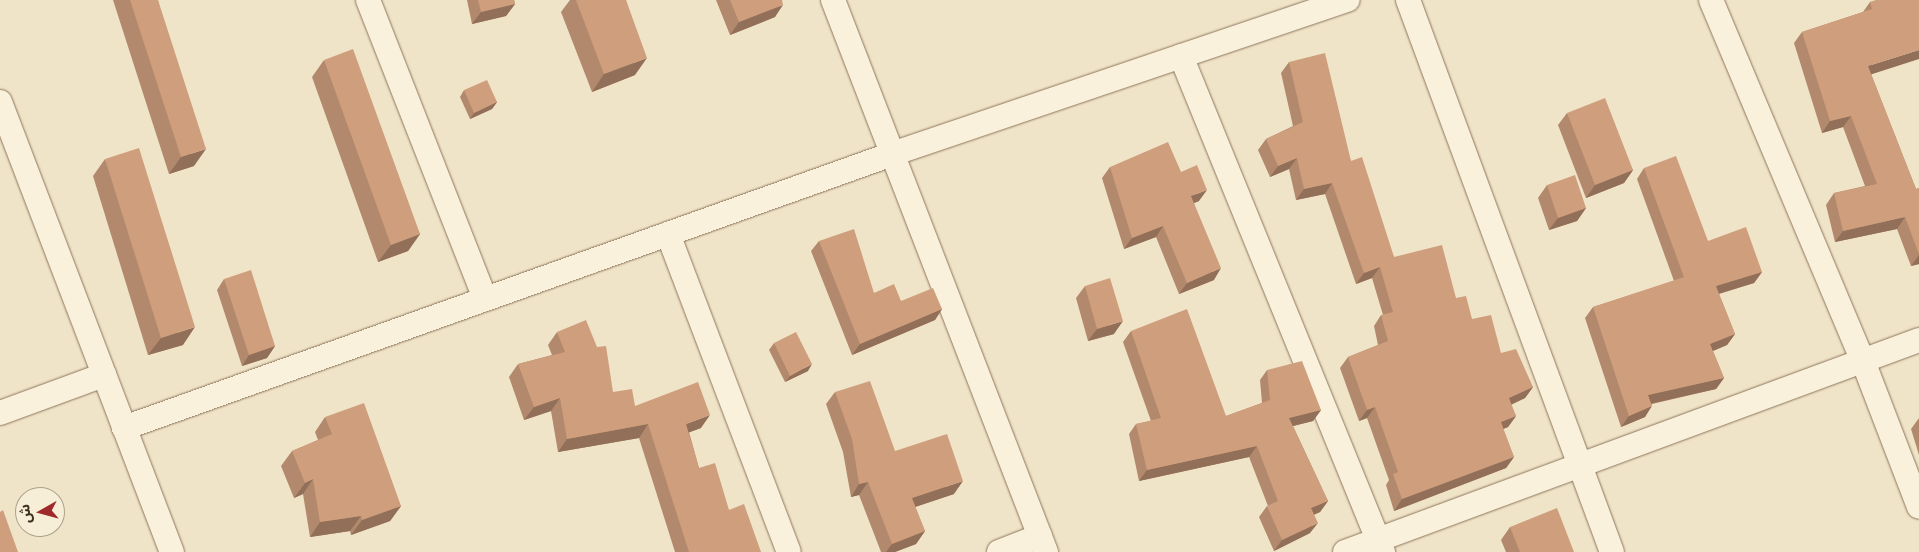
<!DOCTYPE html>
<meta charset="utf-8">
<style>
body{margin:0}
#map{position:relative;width:1919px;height:552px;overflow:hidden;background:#f0e4c8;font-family:"Zilla Slab","Noto Sans Arabic",serif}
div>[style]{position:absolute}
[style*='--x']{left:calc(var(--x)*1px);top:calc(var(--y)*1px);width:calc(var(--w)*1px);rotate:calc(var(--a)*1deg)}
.roads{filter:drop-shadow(0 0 1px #8d765c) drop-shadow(0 0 1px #8d765c)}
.street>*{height:24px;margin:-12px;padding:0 12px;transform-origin:12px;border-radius:12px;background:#faf1dc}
.wall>*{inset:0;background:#b2896c}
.shaded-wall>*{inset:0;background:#916f58}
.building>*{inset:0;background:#cf9f7d}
span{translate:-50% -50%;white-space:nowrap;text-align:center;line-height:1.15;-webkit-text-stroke:4px #f7eed8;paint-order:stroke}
.north{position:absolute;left:15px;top:487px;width:50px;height:50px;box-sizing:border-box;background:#f7eed8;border:1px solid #ada18e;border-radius:50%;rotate:263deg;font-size:14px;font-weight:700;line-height:20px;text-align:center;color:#3d2e20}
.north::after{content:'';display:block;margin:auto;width:18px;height:22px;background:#9e2a2b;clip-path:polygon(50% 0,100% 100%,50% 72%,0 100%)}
</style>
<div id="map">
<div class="roads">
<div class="street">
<i style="--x:368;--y:0;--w:321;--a:68.6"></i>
<i style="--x:833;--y:0;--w:592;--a:68.9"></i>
<i style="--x:1408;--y:0;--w:588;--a:69.72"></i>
<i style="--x:1711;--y:0;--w:392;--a:67.2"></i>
<i style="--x:1863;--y:361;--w:156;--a:69"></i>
<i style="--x:1181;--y:56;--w:536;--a:67.84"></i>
<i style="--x:0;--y:102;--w:482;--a:69.1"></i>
<i style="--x:668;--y:234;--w:340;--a:69.2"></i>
<i style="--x:0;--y:413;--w:111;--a:-20.1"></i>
<i style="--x:124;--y:428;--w:815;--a:-19.63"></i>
<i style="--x:892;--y:154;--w:481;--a:-18.7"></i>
<i style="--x:999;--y:552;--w:44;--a:-21.3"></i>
<i style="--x:1345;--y:552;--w:612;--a:-20.27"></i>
</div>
</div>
<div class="wall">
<i style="clip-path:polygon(113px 0,158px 0,194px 166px,169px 174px)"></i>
<i style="clip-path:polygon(467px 0,514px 0,515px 4px,506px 16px,472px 24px)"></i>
<i style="clip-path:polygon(570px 0,626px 0,635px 75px,592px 92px,561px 12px)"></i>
<i style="clip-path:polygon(716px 0,782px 0,775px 17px,730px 35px)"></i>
<i style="clip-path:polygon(1877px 0,1871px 74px,1916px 189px,1919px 188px,1919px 264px,1911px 266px,1897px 229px,1835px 242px,1826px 205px,1834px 193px,1865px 186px,1843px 127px,1822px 133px,1794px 43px,1802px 32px,1863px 12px,1870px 2px)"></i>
<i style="clip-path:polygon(324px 60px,420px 234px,408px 251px,378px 262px,312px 77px)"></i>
<i style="clip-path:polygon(1289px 62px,1351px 161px,1394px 257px,1456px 298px,1472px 319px,1501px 353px,1533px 387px,1525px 398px,1511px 405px,1516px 416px,1508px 427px,1503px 429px,1514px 457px,1506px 468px,1394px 511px,1386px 485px,1389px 480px,1367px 418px,1359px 421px,1340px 368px,1348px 357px,1378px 345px,1374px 326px,1381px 315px,1383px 315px,1372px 278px,1356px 284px,1325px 194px,1296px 200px,1289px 169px,1270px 177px,1258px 150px,1266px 139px,1293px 126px,1281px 73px)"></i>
<i style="clip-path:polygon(464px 90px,497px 102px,492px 109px,470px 119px,460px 97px)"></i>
<i style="clip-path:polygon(1567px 113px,1633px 170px,1624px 183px,1586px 198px,1558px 125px)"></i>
<i style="clip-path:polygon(105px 159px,183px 345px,148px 355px,93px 176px)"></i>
<i style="clip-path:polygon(1110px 167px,1181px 172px,1199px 201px,1194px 203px,1214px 280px,1179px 294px,1156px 237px,1124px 249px,1102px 178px)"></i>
<i style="clip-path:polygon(1644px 168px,1708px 241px,1762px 272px,1754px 283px,1719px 294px,1735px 334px,1727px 345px,1713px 351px,1724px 378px,1716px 389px,1652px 404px,1645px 417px,1621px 427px,1585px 318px,1593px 307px,1674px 281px,1637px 179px)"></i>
<i style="clip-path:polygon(1547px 185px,1586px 208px,1577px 221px,1549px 230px,1538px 198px)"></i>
<i style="clip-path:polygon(819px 241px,874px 293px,901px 301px,942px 309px,935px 320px,852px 355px,811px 251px)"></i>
<i style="clip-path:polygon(224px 279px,275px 346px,267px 358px,242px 366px,217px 290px)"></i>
<i style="clip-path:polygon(1085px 286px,1114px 334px,1088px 341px,1076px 298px)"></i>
<i style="clip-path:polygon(1131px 331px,1226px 416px,1262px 403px,1260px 380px,1267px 370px,1321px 410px,1313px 421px,1293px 426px,1328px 501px,1320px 512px,1314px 515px,1310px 533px,1274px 551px,1259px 517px,1267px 506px,1268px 506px,1249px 457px,1139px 481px,1129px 434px,1136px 424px,1151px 421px,1123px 342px)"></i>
<i style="clip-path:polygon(557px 332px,613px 392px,635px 406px,701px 428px,689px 432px,699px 468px,729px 510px,761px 552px,675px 552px,639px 438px,558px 452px,551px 411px,524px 420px,509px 377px,518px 364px,552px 355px,548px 345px)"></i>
<i style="clip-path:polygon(774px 343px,808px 371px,785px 382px,769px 350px)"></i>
<i style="clip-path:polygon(835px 392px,895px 451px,954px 494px,915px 507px,925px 531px,916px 544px,895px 552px,881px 552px,859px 495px,851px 497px,843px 452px,826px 404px)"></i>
<i style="clip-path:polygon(325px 417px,401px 506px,390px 521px,351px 535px,350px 531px,310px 537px,303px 494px,294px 498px,281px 466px,292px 451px,318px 440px,315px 432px)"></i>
<i style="clip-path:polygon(1919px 418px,1919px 455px,1911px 429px)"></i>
<i style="clip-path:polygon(1510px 527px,1574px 552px,1506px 552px,1501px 540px)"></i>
</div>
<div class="shaded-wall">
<i style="clip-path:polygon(515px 4px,506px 16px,472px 24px,481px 12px)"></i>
<i style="clip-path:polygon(783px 5px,775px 17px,730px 35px,739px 22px)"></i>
<i style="clip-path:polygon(1919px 50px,1919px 59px,1860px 78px,1868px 66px)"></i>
<i style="clip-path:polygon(647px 58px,635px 75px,592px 92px,604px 74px)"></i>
<i style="clip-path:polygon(497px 102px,492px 109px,470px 119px,474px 113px)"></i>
<i style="clip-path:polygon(1851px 116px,1843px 127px,1822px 133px,1830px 121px)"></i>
<i style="clip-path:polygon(206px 149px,194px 166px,169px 174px,181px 157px)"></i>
<i style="clip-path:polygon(1297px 158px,1289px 169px,1270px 177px,1278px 166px)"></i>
<i style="clip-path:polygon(1633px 170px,1624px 183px,1586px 198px,1595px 185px)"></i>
<i style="clip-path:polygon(1332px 183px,1325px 194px,1296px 200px,1304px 189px)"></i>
<i style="clip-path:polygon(1207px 190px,1199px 201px,1184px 207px,1191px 196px)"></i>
<i style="clip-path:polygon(1586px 208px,1577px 221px,1549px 230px,1558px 218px)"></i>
<i style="clip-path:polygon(1905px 217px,1897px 229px,1835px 242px,1843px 231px)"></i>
<i style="clip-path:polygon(1163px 226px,1156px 237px,1124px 249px,1132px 238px)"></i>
<i style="clip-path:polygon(420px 234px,408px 251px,378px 262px,391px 245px)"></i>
<i style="clip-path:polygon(1919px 255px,1919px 264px,1911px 266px)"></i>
<i style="clip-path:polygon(1380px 267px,1372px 278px,1356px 284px,1364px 273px)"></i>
<i style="clip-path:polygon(1221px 268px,1214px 280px,1179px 294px,1187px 283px)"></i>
<i style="clip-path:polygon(1762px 272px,1754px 283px,1708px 297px,1716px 286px)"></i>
<i style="clip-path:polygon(942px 309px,935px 320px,852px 355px,860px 344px)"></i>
<i style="clip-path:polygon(1123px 321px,1114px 334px,1088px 341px,1097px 329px)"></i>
<i style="clip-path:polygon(195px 327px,183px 345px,148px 355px,161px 338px)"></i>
<i style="clip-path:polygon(1735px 334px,1727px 345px,1703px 355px,1710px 344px)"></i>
<i style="clip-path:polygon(275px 346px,267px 358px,242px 366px,249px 355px)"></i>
<i style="clip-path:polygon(812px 364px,808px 371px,785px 382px,790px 376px)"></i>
<i style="clip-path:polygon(1724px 378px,1716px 389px,1640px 406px,1648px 395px)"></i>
<i style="clip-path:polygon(1533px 387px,1525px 398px,1501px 409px,1509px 398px)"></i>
<i style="clip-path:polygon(560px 398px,551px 411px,524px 420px,534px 407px)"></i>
<i style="clip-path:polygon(1652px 406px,1645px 417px,1621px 427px,1629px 416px)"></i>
<i style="clip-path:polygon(1375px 407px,1367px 418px,1359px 421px,1367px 410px)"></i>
<i style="clip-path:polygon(1321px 410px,1313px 421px,1281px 429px,1289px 418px)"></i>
<i style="clip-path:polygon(710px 415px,701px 428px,677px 437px,686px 424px)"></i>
<i style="clip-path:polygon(1516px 416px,1508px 427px,1493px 433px,1501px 422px)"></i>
<i style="clip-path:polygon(648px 424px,639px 438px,558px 452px,567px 439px)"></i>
<i style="clip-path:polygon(1257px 446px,1249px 457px,1139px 481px,1147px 470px)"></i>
<i style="clip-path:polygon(1514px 457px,1506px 468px,1394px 511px,1402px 499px)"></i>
<i style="clip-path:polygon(313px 479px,303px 494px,294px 498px,305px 483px)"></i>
<i style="clip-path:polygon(963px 481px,954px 494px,903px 511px,912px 498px)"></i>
<i style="clip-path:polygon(868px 482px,859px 495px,851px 497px,859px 484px)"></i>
<i style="clip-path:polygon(1328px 501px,1320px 512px,1303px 519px,1311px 508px)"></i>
<i style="clip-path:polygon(401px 506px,390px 521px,351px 535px,362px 520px)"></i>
<i style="clip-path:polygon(361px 516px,350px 531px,310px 537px,320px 522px)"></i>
<i style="clip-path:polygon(1318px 523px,1310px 533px,1274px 551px,1282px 540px)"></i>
<i style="clip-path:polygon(925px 531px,916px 544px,895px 552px,886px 552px,892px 544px)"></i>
</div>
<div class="building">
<i style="clip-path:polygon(130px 0,158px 0,206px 149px,181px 157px)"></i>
<i style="clip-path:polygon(478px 0,514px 0,515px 4px,481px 12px)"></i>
<i style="clip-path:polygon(576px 0,626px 0,647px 58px,604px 74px)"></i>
<i style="clip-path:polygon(730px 0,782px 0,783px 5px,739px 22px)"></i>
<i style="clip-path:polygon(1877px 0,1919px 0,1919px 50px,1868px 66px,1916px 189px,1919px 188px,1919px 254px,1905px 217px,1843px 231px,1834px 193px,1877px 184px,1851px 116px,1830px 121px,1802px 32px,1872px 9px,1870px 2px)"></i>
<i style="clip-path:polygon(353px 49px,420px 234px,391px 245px,324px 60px)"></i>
<i style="clip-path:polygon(1325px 53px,1351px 161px,1362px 157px,1394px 257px,1442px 245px,1456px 298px,1466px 296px,1472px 319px,1491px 315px,1501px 353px,1516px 349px,1533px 387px,1509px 398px,1516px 416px,1501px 422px,1514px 457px,1402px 499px,1393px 474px,1398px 472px,1375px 407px,1367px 410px,1348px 357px,1388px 341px,1381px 315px,1393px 312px,1380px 267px,1364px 273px,1332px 183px,1304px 189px,1297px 158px,1278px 166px,1266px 139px,1303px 122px,1289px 62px)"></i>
<i style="clip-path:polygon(487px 80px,497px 102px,474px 113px,464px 90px)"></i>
<i style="clip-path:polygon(1605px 98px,1633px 170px,1595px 185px,1567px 113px)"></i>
<i style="clip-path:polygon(1168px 142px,1181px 172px,1197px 165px,1207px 190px,1191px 196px,1221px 268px,1187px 283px,1163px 226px,1132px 238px,1110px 167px)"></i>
<i style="clip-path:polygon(139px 148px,195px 327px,161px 338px,105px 159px)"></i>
<i style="clip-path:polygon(1676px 156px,1708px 241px,1746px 227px,1762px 272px,1716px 286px,1735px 334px,1710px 344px,1724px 378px,1648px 395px,1652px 406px,1629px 416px,1593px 307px,1684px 277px,1644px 168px)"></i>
<i style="clip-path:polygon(1575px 175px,1586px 208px,1558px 218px,1547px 185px)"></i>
<i style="clip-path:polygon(854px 229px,874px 293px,894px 284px,901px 301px,933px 288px,942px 309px,860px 344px,819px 241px)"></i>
<i style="clip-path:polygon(251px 270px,275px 346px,249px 355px,224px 279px)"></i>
<i style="clip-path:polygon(1110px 278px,1123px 321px,1097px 329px,1085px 286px)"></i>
<i style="clip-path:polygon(1187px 309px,1226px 416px,1270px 400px,1267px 370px,1302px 361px,1321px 410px,1289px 418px,1328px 501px,1311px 508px,1318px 523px,1282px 540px,1267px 506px,1278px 501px,1257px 446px,1147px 470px,1136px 424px,1161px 418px,1131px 331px)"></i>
<i style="clip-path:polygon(586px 320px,597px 347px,606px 346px,613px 392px,632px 389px,635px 406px,698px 382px,710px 415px,686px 424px,699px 468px,715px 463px,729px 510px,744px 504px,761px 552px,689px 552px,648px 424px,567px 439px,560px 398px,534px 407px,518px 364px,565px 352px,557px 332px)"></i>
<i style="clip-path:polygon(796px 332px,812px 364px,790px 376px,774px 343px)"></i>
<i style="clip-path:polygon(870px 381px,895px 451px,947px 434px,963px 481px,912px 498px,925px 531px,892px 544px,868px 482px,859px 484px,852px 439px,835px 392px)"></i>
<i style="clip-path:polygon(364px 403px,401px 506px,362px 520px,361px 516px,320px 522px,313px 479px,305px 483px,292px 451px,332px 434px,325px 417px)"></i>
<i style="clip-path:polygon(1557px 508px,1574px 552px,1520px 552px,1510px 527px)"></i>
<i style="clip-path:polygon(3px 510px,18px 552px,0 552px,0 512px)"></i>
</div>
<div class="north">ش</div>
</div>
